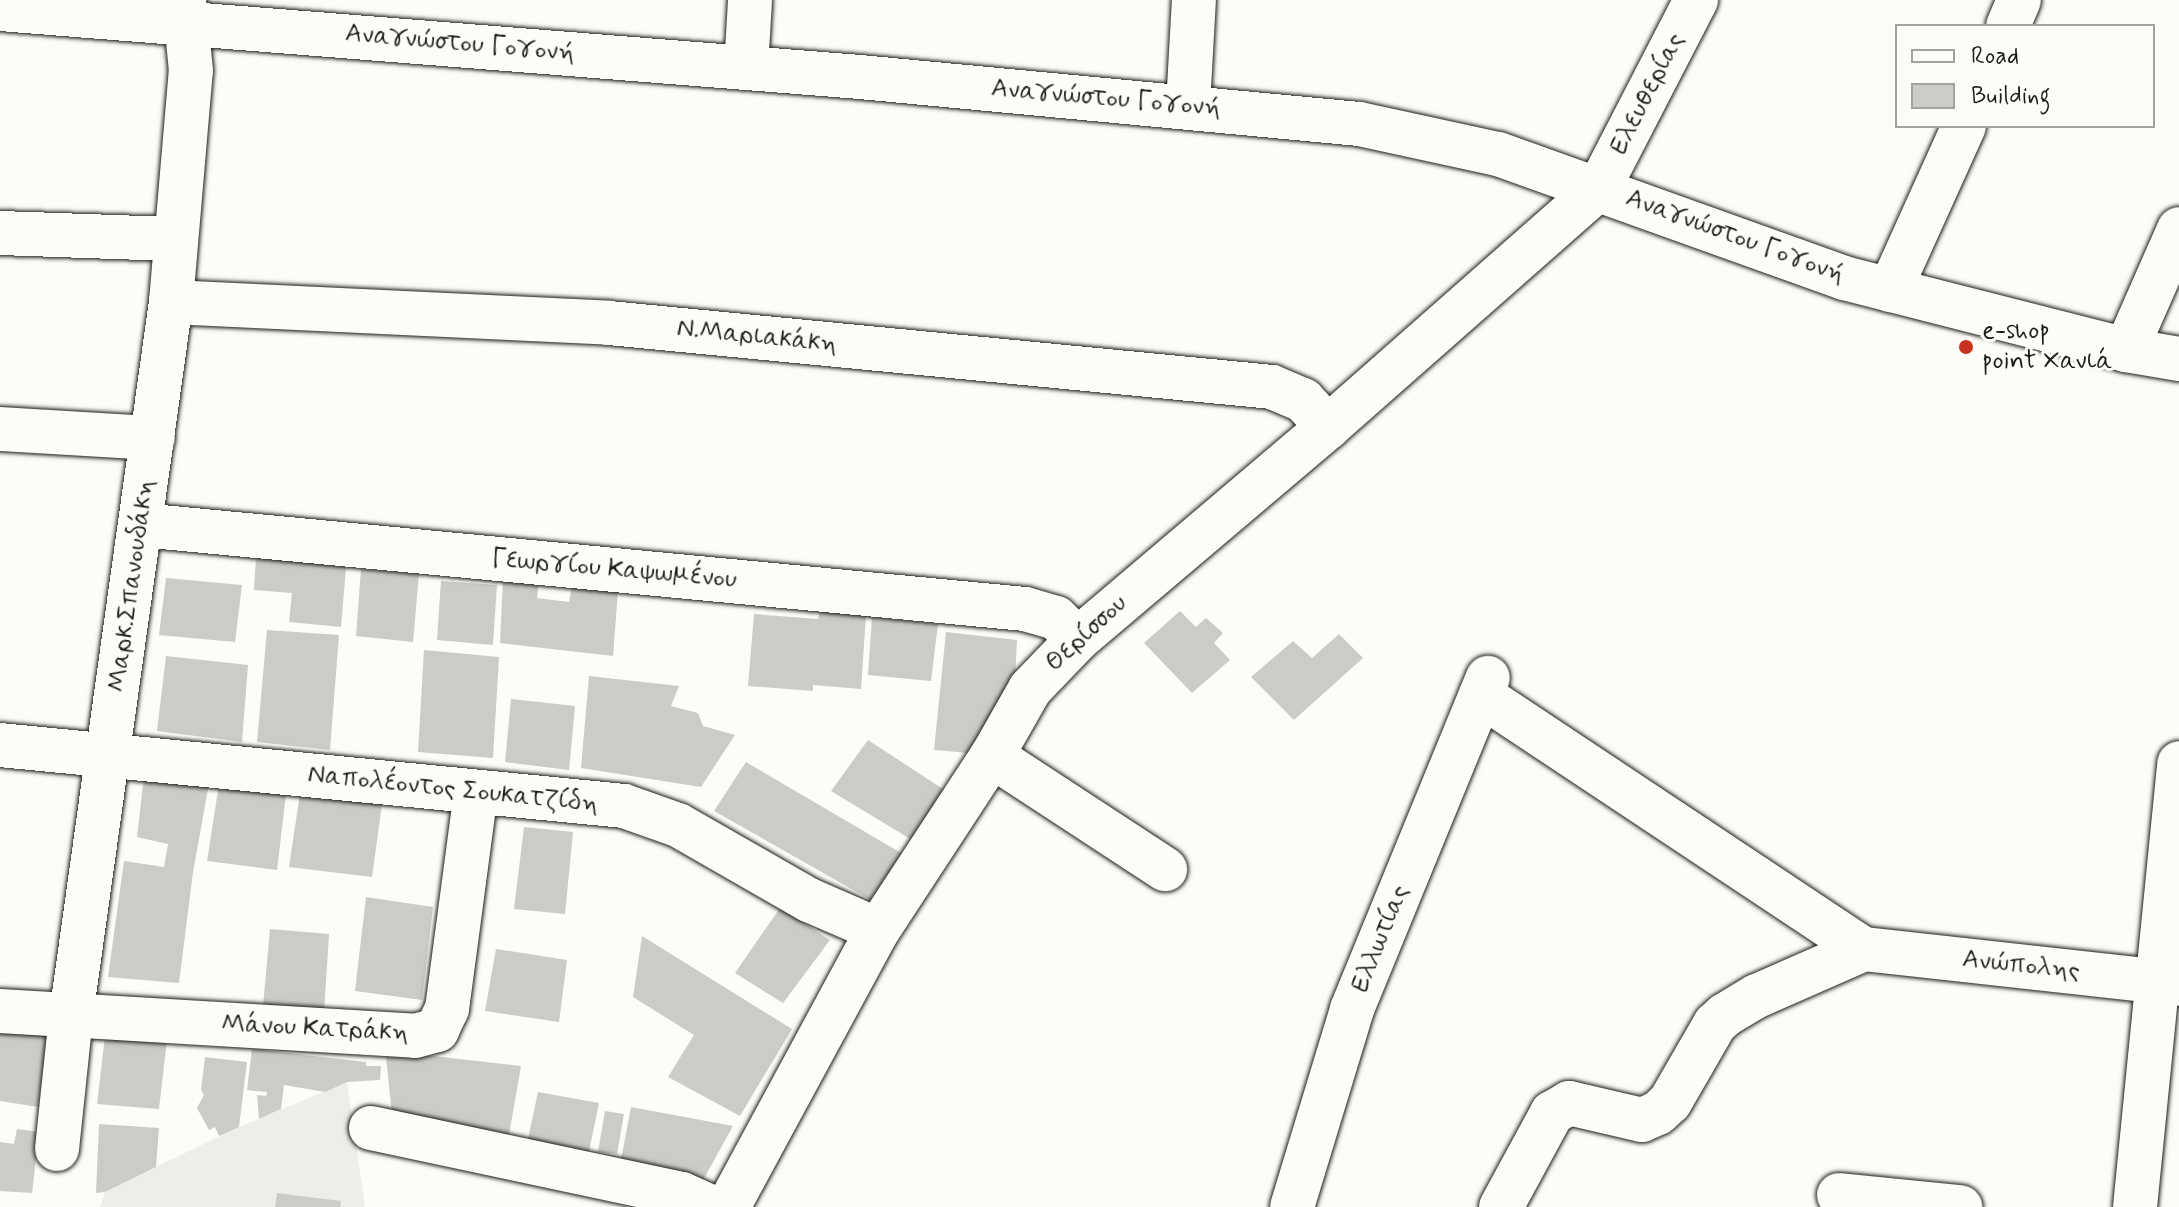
<!DOCTYPE html>
<meta charset="utf-8">
<style>
body{margin:0}
#map{position:relative;width:2179px;height:1207px;overflow:hidden;background:#fdfcf7;font-family:Mynerve,sans-serif}
div>[style]{position:absolute}
[style*='--x']{left:calc(var(--x)*1px);top:calc(var(--y)*1px);width:calc(var(--w)*1px);rotate:calc(var(--a)*1deg)}
.built>*{inset:0;background:#eeede9}
.building>*{inset:0;background:#cccbc8}
.roads{filter:drop-shadow(0 0 2px #1c1c1c) drop-shadow(0 0 2px #1c1c1c)}
.minor>*{height:44px;margin:-22px;padding:0 22px;transform-origin:22px;border-radius:22px;background:#fdfcf7}
.major>*{height:44px;margin:-22px;padding:0 22px;transform-origin:22px;border-radius:22px;background:#fdfcf7}
.dots>*{width:22px;height:22px;translate:-50% -50%;box-sizing:border-box;border:4px solid #fdfcf7;border-radius:50%}
span{translate:-50% -50%;white-space:nowrap;text-align:center;line-height:1.15;-webkit-text-stroke:6px #fdfcf7;paint-order:stroke}
.street-label{font-size:26px;color:#1c1c1c}
.poi-label{font-size:26px;color:#1c1c1c}
.left{translate:0 -50%;text-align:left}
.legend{position:absolute;left:1895px;top:24px;width:260px;height:104px;box-sizing:border-box;background:#fdfcf7;border:2px solid #a3a29f;margin:0;padding:10px 14px;list-style:none;font-size:24px;color:#1c1c1c}
.legend li{display:flex;align-items:center;gap:16px;height:40px}
.legend b{width:40px;border:2px solid #a3a29f}
</style>
<div id="map">
<div class="built">
<i style="clip-path:polygon(347px 1082px,365px 1207px,100px 1207px,105px 1192px,230px 1131px)"></i>
</div>
<div class="building">
<i style="clip-path:polygon(256px 556px,346px 567px,341px 627px,289px 622px,292px 593px,254px 590px)"></i>
<i style="clip-path:polygon(361px 569px,419px 574px,413px 642px,356px 636px)"></i>
<i style="clip-path:polygon(166px 578px,242px 585px,235px 642px,159px 635px)"></i>
<i style="clip-path:polygon(503px 578px,539px 581px,537px 598px,569px 602px,572px 586px,618px 591px,613px 656px,500px 643px)"></i>
<i style="clip-path:polygon(441px 581px,497px 585px,493px 645px,437px 640px)"></i>
<i style="clip-path:polygon(820px 610px,866px 615px,861px 689px,813px 685px,813px 691px,748px 686px,754px 614px,818px 619px)"></i>
<i style="clip-path:polygon(1180px 611px,1196px 627px,1206px 618px,1223px 633px,1214px 643px,1230px 660px,1192px 693px,1144px 643px)"></i>
<i style="clip-path:polygon(872px 617px,938px 624px,931px 681px,868px 675px)"></i>
<i style="clip-path:polygon(267px 630px,339px 635px,330px 750px,257px 742px)"></i>
<i style="clip-path:polygon(946px 632px,1017px 640px,1015px 680px,981px 754px,934px 750px)"></i>
<i style="clip-path:polygon(1339px 634px,1363px 658px,1294px 720px,1251px 677px,1293px 641px,1312px 658px)"></i>
<i style="clip-path:polygon(424px 650px,499px 657px,493px 758px,418px 752px)"></i>
<i style="clip-path:polygon(166px 656px,248px 665px,242px 742px,157px 731px)"></i>
<i style="clip-path:polygon(589px 676px,679px 686px,671px 706px,698px 713px,703px 726px,735px 735px,701px 787px,581px 768px)"></i>
<i style="clip-path:polygon(511px 699px,575px 706px,569px 770px,505px 762px)"></i>
<i style="clip-path:polygon(868px 740px,949px 793px,917px 843px,831px 791px)"></i>
<i style="clip-path:polygon(746px 762px,908px 857px,878px 904px,714px 811px)"></i>
<i style="clip-path:polygon(145px 768px,210px 778px,193px 872px,179px 983px,108px 977px,124px 861px,164px 867px,168px 844px,137px 837px)"></i>
<i style="clip-path:polygon(220px 778px,287px 786px,277px 870px,207px 861px)"></i>
<i style="clip-path:polygon(301px 787px,383px 797px,372px 877px,289px 867px)"></i>
<i style="clip-path:polygon(524px 827px,573px 832px,565px 914px,514px 909px)"></i>
<i style="clip-path:polygon(366px 897px,433px 907px,422px 1000px,355px 991px)"></i>
<i style="clip-path:polygon(780px 908px,830px 940px,783px 1003px,735px 973px)"></i>
<i style="clip-path:polygon(270px 929px,329px 934px,324px 1013px,263px 1006px)"></i>
<i style="clip-path:polygon(642px 936px,792px 1029px,740px 1116px,668px 1077px,694px 1035px,633px 997px)"></i>
<i style="clip-path:polygon(496px 949px,567px 960px,559px 1022px,485px 1011px)"></i>
<i style="clip-path:polygon(0 1030px,48px 1036px,38px 1107px,0 1101px)"></i>
<i style="clip-path:polygon(105px 1036px,167px 1039px,159px 1109px,97px 1104px)"></i>
<i style="clip-path:polygon(252px 1049px,366px 1062px,366px 1066px,381px 1066px,380px 1080px,347px 1082px,325px 1092px,284px 1085px,281px 1109px,259px 1119px,257px 1095px,266px 1096px,267px 1092px,247px 1090px)"></i>
<i style="clip-path:polygon(389px 1051px,521px 1066px,509px 1135px,392px 1114px,386px 1057px)"></i>
<i style="clip-path:polygon(205px 1057px,247px 1062px,239px 1127px,219px 1136px,215px 1127px,209px 1130px,197px 1108px,204px 1095px,201px 1090px)"></i>
<i style="clip-path:polygon(538px 1092px,599px 1103px,588px 1156px,527px 1144px)"></i>
<i style="clip-path:polygon(631px 1107px,733px 1126px,702px 1182px,620px 1165px)"></i>
<i style="clip-path:polygon(605px 1111px,624px 1114px,617px 1154px,598px 1152px)"></i>
<i style="clip-path:polygon(99px 1124px,159px 1128px,156px 1167px,105px 1192px,96px 1193px)"></i>
<i style="clip-path:polygon(17px 1129px,39px 1132px,32px 1193px,0 1191px,0 1142px,14px 1144px)"></i>
<i style="clip-path:polygon(277px 1193px,341px 1201px,340px 1207px,275px 1207px)"></i>
</div>
<div class="roads">
<div class="minor">
<i style="--x:2008;--y:26;--w:28;--a:-67"></i>
<i style="--x:746;--y:68;--w:68;--a:-86.6"></i>
<i style="--x:1188;--y:106;--w:106;--a:-86.8"></i>
<i style="--x:0;--y:233;--w:174;--a:2"></i>
<i style="--x:1890;--y:290;--w:180;--a:-65.7"></i>
<i style="--x:171;--y:302;--w:439;--a:2.7"></i>
<i style="--x:609;--y:323;--w:666;--a:5.51"></i>
<i style="--x:1272;--y:387;--w:34;--a:23"></i>
<i style="--x:1303;--y:400;--w:37;--a:47"></i>
<i style="--x:2126;--y:350;--w:132;--a:-66.3"></i>
<i style="--x:0;--y:429;--w:153;--a:3.4"></i>
<i style="--x:141;--y:525;--w:888;--a:5.43"></i>
<i style="--x:1025;--y:609;--w:32;--a:16"></i>
<i style="--x:1056;--y:618;--w:30;--a:44"></i>
<i style="--x:1481;--y:695;--w:460;--a:33.6"></i>
<i style="--x:1864;--y:949;--w:317;--a:6.3"></i>
<i style="--x:0;--y:745;--w:627;--a:5.58"></i>
<i style="--x:624;--y:806;--w:57;--a:19.4"></i>
<i style="--x:678;--y:825;--w:151;--a:29.8"></i>
<i style="--x:809;--y:900;--w:75;--a:23.5"></i>
<i style="--x:992;--y:756;--w:207;--a:33.2"></i>
<i style="--x:0;--y:1011;--w:416;--a:3.4"></i>
<i style="--x:415;--y:1036;--w:23;--a:-15"></i>
<i style="--x:437;--y:1030;--w:23;--a:-65"></i>
<i style="--x:447;--y:1009;--w:218;--a:-82.4"></i>
<i style="--x:371;--y:1128;--w:318;--a:12"></i>
<i style="--x:682;--y:1194;--w:32;--a:24"></i>
<i style="--x:57;--y:1149;--w:134;--a:-84"></i>
<i style="--x:71;--y:1016;--w:721;--a:-82.03"></i>
<i style="--x:171;--y:302;--w:232;--a:-85.1"></i>
<i style="--x:191;--y:71;--w:71;--a:-95.6"></i>
<i style="--x:1839;--y:1195;--w:122;--a:5.7"></i>
<i style="--x:728;--y:1207;--w:315;--a:-61.6"></i>
<i style="--x:878;--y:930;--w:208;--a:-56.8"></i>
<i style="--x:992;--y:756;--w:77;--a:-60.4"></i>
<i style="--x:1030;--y:689;--w:69;--a:-46.2"></i>
<i style="--x:1078;--y:639;--w:328;--a:-40.3"></i>
<i style="--x:1328;--y:427;--w:361;--a:-41.4"></i>
<i style="--x:1599;--y:188;--w:212;--a:-62.7"></i>
<i style="--x:1292;--y:1207;--w:207;--a:-73.1"></i>
<i style="--x:1352;--y:1009;--w:358;--a:-67.7"></i>
<i style="--x:1501;--y:1207;--w:107;--a:-61.5"></i>
<i style="--x:1552;--y:1113;--w:20;--a:-30"></i>
<i style="--x:1569;--y:1103;--w:75;--a:13.1"></i>
<i style="--x:1642;--y:1120;--w:17;--a:-24"></i>
<i style="--x:1658;--y:1113;--w:16;--a:-43"></i>
<i style="--x:1670;--y:1102;--w:90;--a:-60"></i>
<i style="--x:1715;--y:1024;--w:13;--a:-42"></i>
<i style="--x:1725;--y:1015;--w:37;--a:-31"></i>
<i style="--x:1757;--y:996;--w:117;--a:-23.7"></i>
<i style="--x:2135;--y:1207;--w:446;--a:-84.3"></i>
</div>
<div class="major">
<i style="--x:0;--y:9;--w:863;--a:4.52"></i>
<i style="--x:860;--y:77;--w:501;--a:5.38"></i>
<i style="--x:1359;--y:124;--w:142;--a:12.2"></i>
<i style="--x:1498;--y:154;--w:368;--a:19.7"></i>
<i style="--x:1844;--y:278;--w:291;--a:14.3"></i>
<i style="--x:2126;--y:350;--w:54;--a:9.6"></i>
</div>
</div>
<div class="dots">
<i style="left:1966px;top:347px;background:#c8321e"></i>
</div>
<div class="street-label">
<span style="left:460px;top:44px;rotate:5deg">Αναγνώστου Γογονή</span>
<span style="left:1648px;top:94px;rotate:-63deg">Ελευθερίας</span>
<span style="left:1106px;top:99px;rotate:5deg">Αναγνώστου Γογονή</span>
<span style="left:1735px;top:237px;rotate:20deg">Αναγνώστου Γογονή</span>
<span style="left:757px;top:337px;rotate:6deg">Ν.Μαριακάκη</span>
<span style="left:614px;top:570px;rotate:5deg">Γεωργίου Καψωμένου</span>
<span style="left:132px;top:586px;rotate:-82deg">Μαρκ.Σπανουδάκη</span>
<span style="left:1087px;top:634px;rotate:-43deg">Θερίσσου</span>
<span style="left:453px;top:790px;rotate:6deg">Ναπολέοντος Σουκατζίδη</span>
<span style="left:1381px;top:939px;rotate:-68deg">Ελλωτίας</span>
<span style="left:2021px;top:966px;rotate:6deg">Ανώπολης</span>
<span style="left:315px;top:1029px;rotate:3deg">Μάνου Κατράκη</span>
</div>
<div class="poi-label">
<span class="left" style="left:1982px;top:347px">e-shop<br>point Χανιά</span>
</div>
<ul class="legend">
<li><b style="height:10px;background:#fdfcf7"></b>Road</li>
<li><b style="height:22px;background:#cccbc8"></b>Building</li>
</ul>
</div>
